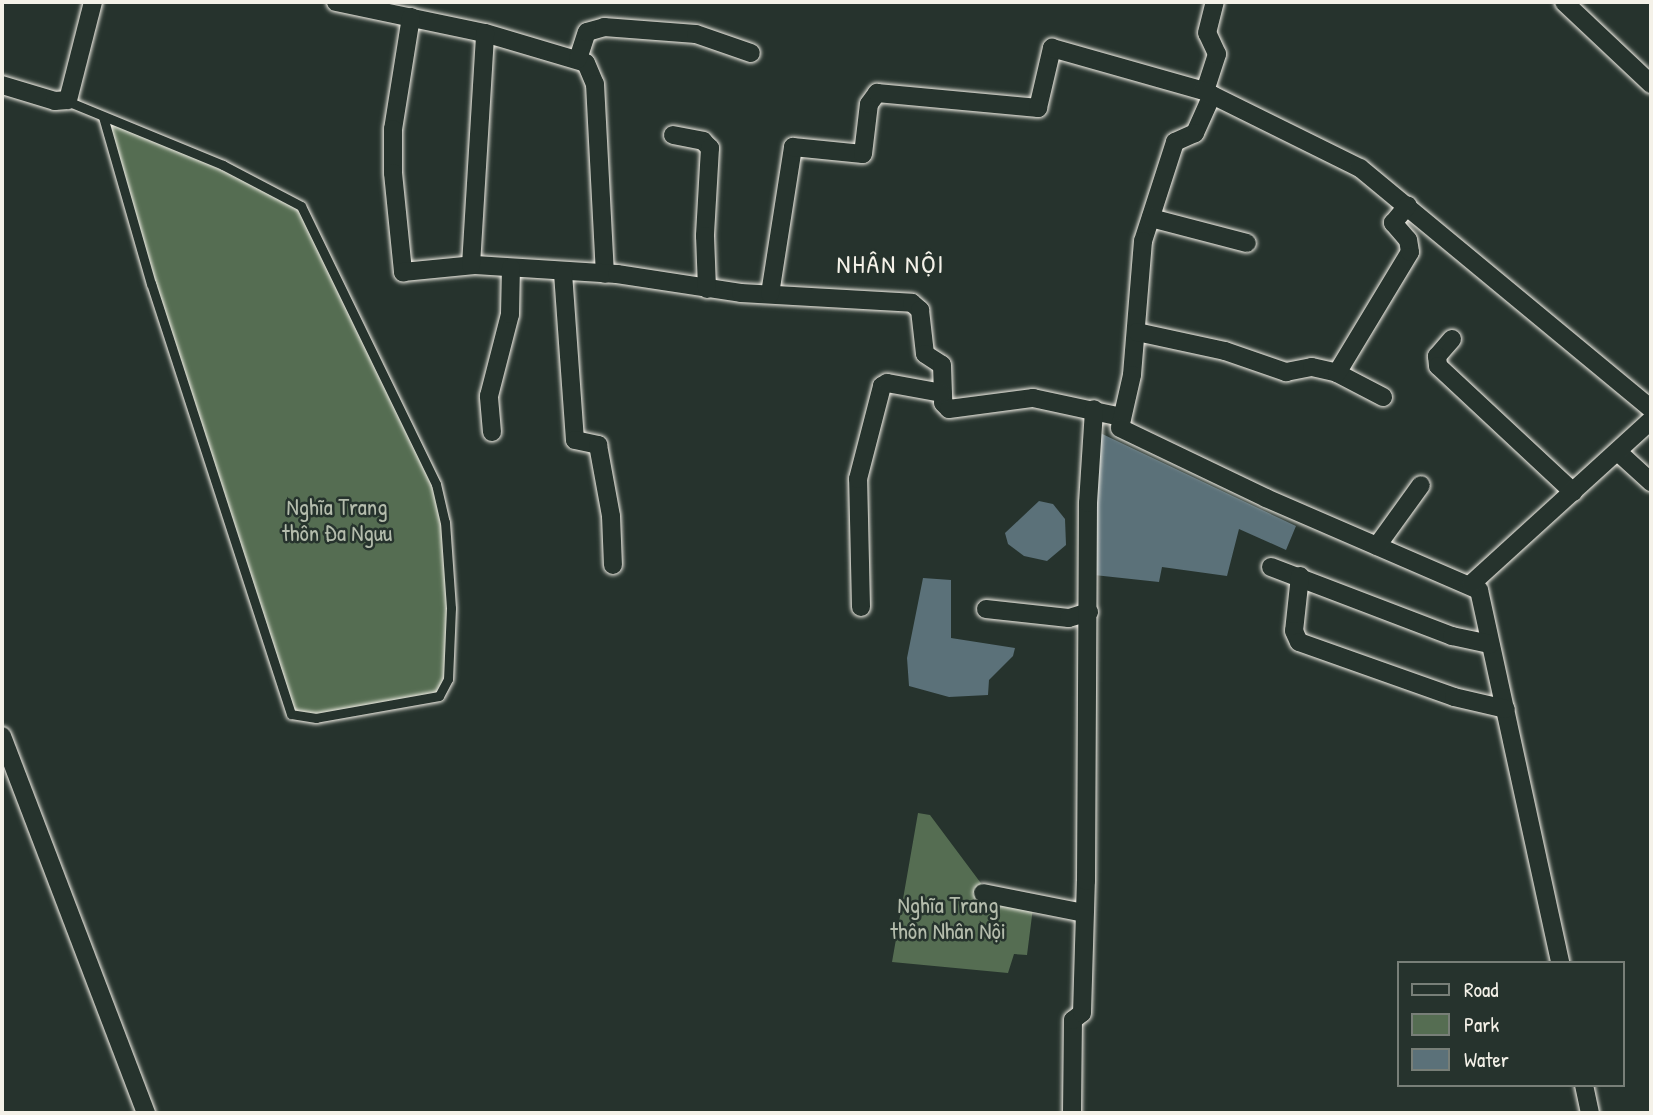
<!DOCTYPE html>
<meta charset="utf-8">
<style>
body{margin:0}
#map{position:relative;width:1653px;height:1115px;overflow:hidden;background:#26332d;font-family:"Patrick Hand",sans-serif}
div>[style]{position:absolute}
[style*='--x']{left:calc(var(--x)*1px);top:calc(var(--y)*1px);width:calc(var(--w)*1px);rotate:calc(var(--a)*1deg)}
.green>*{inset:0;background:#556d52}
.water>*{inset:0;background:#5b7179}
.roads{filter:drop-shadow(0 0 2px #f4f1e8) drop-shadow(0 0 2px #f4f1e8)}
.lane>*{height:9px;margin:-4.5px;padding:0 4.5px;transform-origin:4.5px;border-radius:4.5px;background:#26332d}
.street>*{height:18px;margin:-9px;padding:0 9px;transform-origin:9px;border-radius:9px;background:#26332d}
span{translate:-50% -50%;white-space:nowrap;text-align:center;line-height:1.15;-webkit-text-stroke:5px #26332d;paint-order:stroke}
.park-label{font-size:23px;color:#b4bcac}
.quarter-label{font-size:26px;color:#f4f1e8;letter-spacing:2px}
.frame{position:absolute;inset:0;border:4px solid #f4f1e8;pointer-events:none}
.legend{position:absolute;left:1397px;top:961px;width:228px;height:126px;box-sizing:border-box;background:#26332d;border:2px solid #787f78;margin:0;padding:9px 12px;list-style:none;font-size:21px;color:#f4f1e8}
.legend li{display:flex;align-items:center;gap:14px;height:35px}
.legend b{width:35px;border:2px solid #787f78}
</style>
<div id="map">
<div class="green">
<i style="clip-path:polygon(103px 117px,301px 206px,436px 484px,445px 522px,451px 608px,444px 691px,296px 718px,203px 447px)"></i>
<i style="clip-path:polygon(918px 813px,930px 815px,983px 886px,1034px 900px,1027px 955px,1014px 954px,1008px 973px,892px 962px)"></i>
</div>
<div class="water">
<i style="clip-path:polygon(1096px 431px,1296px 526px,1286px 550px,1239px 529px,1227px 576px,1162px 567px,1159px 582px,1094px 575px)"></i>
<i style="clip-path:polygon(1039px 501px,1053px 504px,1065px 519px,1066px 545px,1047px 561px,1024px 556px,1008px 544px,1005px 533px)"></i>
<i style="clip-path:polygon(923px 578px,951px 580px,951px 638px,1015px 648px,1013px 656px,989px 680px,988px 695px,949px 697px,909px 686px,907px 658px)"></i>
</div>
<div class="roads">
<div class="lane">
<i style="--x:67;--y:101;--w:169;--a:22.3"></i>
<i style="--x:223;--y:165;--w:88;--a:27.7"></i>
<i style="--x:301;--y:206;--w:309;--a:64.1"></i>
<i style="--x:436;--y:484;--w:39;--a:77"></i>
<i style="--x:445;--y:522;--w:86;--a:86"></i>
<i style="--x:451;--y:608;--w:71;--a:92.4"></i>
<i style="--x:448;--y:679;--w:19;--a:118"></i>
<i style="--x:439;--y:696;--w:125;--a:169.9"></i>
<i style="--x:316;--y:718;--w:25;--a:-171"></i>
<i style="--x:291;--y:714;--w:452;--a:-108"></i>
<i style="--x:151;--y:284;--w:174;--a:-106"></i>
</div>
<div class="street">
<i style="--x:336;--y:2;--w:152;--a:11.8"></i>
<i style="--x:485;--y:33;--w:105;--a:16.5"></i>
<i style="--x:586;--y:63;--w:23;--a:67"></i>
<i style="--x:595;--y:84;--w:190;--a:87"></i>
<i style="--x:1564;--y:2;--w:120;--a:43.3"></i>
<i style="--x:411;--y:17;--w:113;--a:99.1"></i>
<i style="--x:393;--y:129;--w:44;--a:90"></i>
<i style="--x:393;--y:173;--w:100;--a:84.2"></i>
<i style="--x:403;--y:272;--w:72;--a:-5.6"></i>
<i style="--x:475;--y:265;--w:142;--a:3.6"></i>
<i style="--x:617;--y:274;--w:125;--a:8.7"></i>
<i style="--x:741;--y:293;--w:171;--a:3.3"></i>
<i style="--x:912;--y:303;--w:11;--a:41"></i>
<i style="--x:920;--y:310;--w:44;--a:83.5"></i>
<i style="--x:925;--y:354;--w:20;--a:33"></i>
<i style="--x:942;--y:365;--w:38;--a:88"></i>
<i style="--x:943;--y:403;--w:8;--a:45"></i>
<i style="--x:949;--y:409;--w:85;--a:-7.5"></i>
<i style="--x:1033;--y:398;--w:91;--a:12.1"></i>
<i style="--x:578;--y:59;--w:28;--a:-72"></i>
<i style="--x:587;--y:32;--w:18;--a:-16"></i>
<i style="--x:604;--y:27;--w:92;--a:4.4"></i>
<i style="--x:696;--y:34;--w:58;--a:19.1"></i>
<i style="--x:2;--y:85;--w:55;--a:16.8"></i>
<i style="--x:55;--y:101;--w:13;--a:-4"></i>
<i style="--x:68;--y:100;--w:101;--a:-75.7"></i>
<i style="--x:1205;--y:91;--w:39;--a:-72"></i>
<i style="--x:1217;--y:54;--w:23;--a:-115"></i>
<i style="--x:1207;--y:33;--w:32;--a:-76"></i>
<i style="--x:1212;--y:95;--w:42;--a:114.1"></i>
<i style="--x:1195;--y:133;--w:22;--a:156"></i>
<i style="--x:1175;--y:142;--w:104;--a:107.9"></i>
<i style="--x:1143;--y:241;--w:134;--a:94.7"></i>
<i style="--x:1132;--y:375;--w:54;--a:102.8"></i>
<i style="--x:1120;--y:428;--w:162;--a:25.6"></i>
<i style="--x:1266;--y:498;--w:232;--a:23.4"></i>
<i style="--x:1479;--y:590;--w:382;--a:77.7"></i>
<i style="--x:673;--y:135;--w:31;--a:11"></i>
<i style="--x:703;--y:141;--w:10;--a:45"></i>
<i style="--x:710;--y:148;--w:88;--a:93.3"></i>
<i style="--x:705;--y:236;--w:53;--a:87.8"></i>
<i style="--x:1151;--y:218;--w:99;--a:14.6"></i>
<i style="--x:471;--y:265;--w:232;--a:-86.5"></i>
<i style="--x:563;--y:273;--w:167;--a:85.9"></i>
<i style="--x:575;--y:440;--w:24;--a:12"></i>
<i style="--x:598;--y:445;--w:72;--a:79.6"></i>
<i style="--x:611;--y:516;--w:49;--a:87.7"></i>
<i style="--x:770;--y:294;--w:149;--a:-81.1"></i>
<i style="--x:793;--y:147;--w:70;--a:5.7"></i>
<i style="--x:863;--y:154;--w:50;--a:-83.2"></i>
<i style="--x:869;--y:104;--w:14;--a:-54"></i>
<i style="--x:877;--y:93;--w:162;--a:5.3"></i>
<i style="--x:1038;--y:108;--w:62;--a:-76.9"></i>
<i style="--x:1052;--y:48;--w:158;--a:15.8"></i>
<i style="--x:1204;--y:91;--w:174;--a:26.3"></i>
<i style="--x:1360;--y:168;--w:378;--a:39.6"></i>
<i style="--x:1137;--y:332;--w:90;--a:12.2"></i>
<i style="--x:1225;--y:351;--w:65;--a:19"></i>
<i style="--x:1286;--y:372;--w:26;--a:-11"></i>
<i style="--x:1312;--y:367;--w:26;--a:13"></i>
<i style="--x:1337;--y:373;--w:52;--a:27.6"></i>
<i style="--x:1452;--y:339;--w:23;--a:131"></i>
<i style="--x:1437;--y:356;--w:10;--a:84"></i>
<i style="--x:1438;--y:366;--w:185;--a:43"></i>
<i style="--x:1337;--y:373;--w:141;--a:-58.9"></i>
<i style="--x:1410;--y:252;--w:12;--a:-99"></i>
<i style="--x:1408;--y:240;--w:23;--a:-131"></i>
<i style="--x:1393;--y:223;--w:23;--a:-50"></i>
<i style="--x:492;--y:432;--w:36;--a:-95"></i>
<i style="--x:489;--y:396;--w:85;--a:-75.6"></i>
<i style="--x:510;--y:314;--w:46;--a:-88.8"></i>
<i style="--x:1618;--y:452;--w:45;--a:42.3"></i>
<i style="--x:1377;--y:546;--w:75;--a:-54.2"></i>
<i style="--x:1271;--y:567;--w:194;--a:20.9"></i>
<i style="--x:1452;--y:636;--w:39;--a:12"></i>
<i style="--x:1300;--y:576;--w:55;--a:96.2"></i>
<i style="--x:1294;--y:631;--w:12;--a:66"></i>
<i style="--x:1299;--y:642;--w:164;--a:19.5"></i>
<i style="--x:1454;--y:697;--w:53;--a:13"></i>
<i style="--x:1471;--y:584;--w:244;--a:-42.3"></i>
<i style="--x:861;--y:607;--w:128;--a:-91.3"></i>
<i style="--x:858;--y:479;--w:96;--a:-75.5"></i>
<i style="--x:882;--y:386;--w:6;--a:-31"></i>
<i style="--x:887;--y:383;--w:56;--a:10.3"></i>
<i style="--x:986;--y:609;--w:83;--a:6.2"></i>
<i style="--x:1069;--y:618;--w:21;--a:-17"></i>
<i style="--x:2;--y:736;--w:404;--a:69.1"></i>
<i style="--x:983;--y:893;--w:103;--a:11.2"></i>
<i style="--x:1584;--y:1085;--w:29;--a:78"></i>
<i style="--x:1072;--y:1113;--w:93;--a:-89.4"></i>
<i style="--x:1073;--y:1020;--w:11;--a:-38"></i>
<i style="--x:1082;--y:1013;--w:132;--a:-88.3"></i>
<i style="--x:1086;--y:881;--w:378;--a:-89.7"></i>
<i style="--x:1088;--y:503;--w:94;--a:-86.3"></i>
</div>
</div>
<div class="park-label">
<span style="left:337px;top:520px">Nghĩa Trang<br>thôn Đa Ngưu</span>
<span style="left:948px;top:918px">Nghĩa Trang<br>thôn Nhân Nội</span>
</div>
<div class="quarter-label">
<span style="left:891px;top:264px">NHÂN NỘI</span>
</div>
<div class="frame"></div>
<ul class="legend">
<li><b style="height:9px;background:#26332d"></b>Road</li>
<li><b style="height:19px;background:#556d52"></b>Park</li>
<li><b style="height:19px;background:#5b7179"></b>Water</li>
</ul>
</div>
